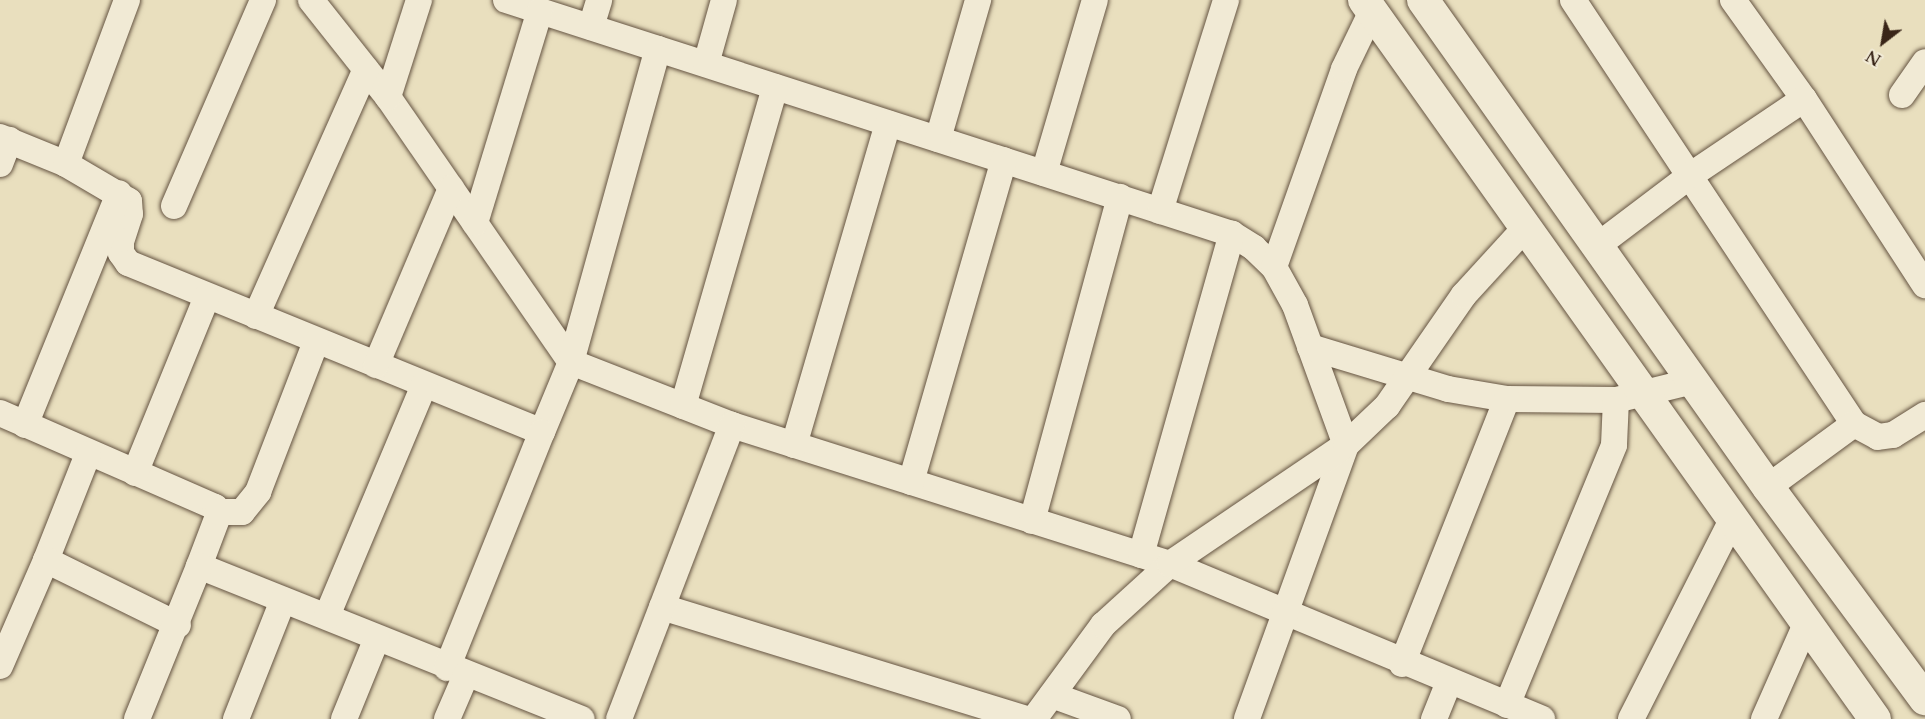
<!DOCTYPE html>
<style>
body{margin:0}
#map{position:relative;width:1925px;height:719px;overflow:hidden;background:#e9dfbe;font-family:Cardo,serif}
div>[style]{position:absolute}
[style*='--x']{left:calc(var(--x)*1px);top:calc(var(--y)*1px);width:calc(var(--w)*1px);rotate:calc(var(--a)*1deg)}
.roads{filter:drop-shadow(0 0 2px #655442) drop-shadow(0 0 2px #655442)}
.minor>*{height:26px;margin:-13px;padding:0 13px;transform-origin:13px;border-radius:13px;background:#f1ead5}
.tertiary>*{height:32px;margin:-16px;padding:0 16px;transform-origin:16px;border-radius:16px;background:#f1ead5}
span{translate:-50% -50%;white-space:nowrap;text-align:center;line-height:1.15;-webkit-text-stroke:4.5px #f1ead5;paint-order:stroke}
.north{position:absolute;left:1853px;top:12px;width:60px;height:60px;-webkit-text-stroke:4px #f1ead5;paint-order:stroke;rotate:211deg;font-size:16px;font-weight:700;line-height:24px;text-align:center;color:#392518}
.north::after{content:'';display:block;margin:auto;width:21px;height:27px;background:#392518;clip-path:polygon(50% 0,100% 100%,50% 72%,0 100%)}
</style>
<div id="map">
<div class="roads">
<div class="minor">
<i style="--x:311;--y:0;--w:124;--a:51.6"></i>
<i style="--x:388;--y:97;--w:322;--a:55.4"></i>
<i style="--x:571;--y:362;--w:173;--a:21.4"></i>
<i style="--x:732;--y:425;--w:460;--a:17.6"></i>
<i style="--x:1170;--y:564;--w:403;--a:22.6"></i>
<i style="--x:506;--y:0;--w:763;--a:17.86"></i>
<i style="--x:1232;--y:234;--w:26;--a:32"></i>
<i style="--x:1254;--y:248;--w:28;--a:44"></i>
<i style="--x:1274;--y:267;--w:43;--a:61.1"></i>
<i style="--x:1295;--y:305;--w:149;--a:70"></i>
<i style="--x:1346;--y:445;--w:291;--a:109.9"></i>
<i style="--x:1573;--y:0;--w:509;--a:56.47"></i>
<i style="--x:1854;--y:424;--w:27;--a:28"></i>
<i style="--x:1878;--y:437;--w:15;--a:-8"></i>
<i style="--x:1893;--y:435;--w:38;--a:-32"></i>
<i style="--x:1733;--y:0;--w:122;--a:54.4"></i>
<i style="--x:1804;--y:99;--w:222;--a:57"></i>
<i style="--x:591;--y:27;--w:28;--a:-73"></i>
<i style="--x:706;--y:64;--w:66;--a:-74.3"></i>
<i style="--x:1902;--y:95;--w:40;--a:-55.1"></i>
<i style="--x:388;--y:97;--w:102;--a:-72.3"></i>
<i style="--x:0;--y:137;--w:71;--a:22.2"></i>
<i style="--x:66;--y:164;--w:73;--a:30.4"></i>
<i style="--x:129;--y:201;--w:13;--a:86"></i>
<i style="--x:130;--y:214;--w:28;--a:108"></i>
<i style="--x:121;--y:241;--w:12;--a:90"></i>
<i style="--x:121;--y:253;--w:12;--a:55"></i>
<i style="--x:128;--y:263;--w:447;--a:22.2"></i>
<i style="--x:542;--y:432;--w:76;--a:-67.5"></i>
<i style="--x:571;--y:362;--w:325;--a:-74.5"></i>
<i style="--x:938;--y:139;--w:145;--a:-73.9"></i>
<i style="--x:0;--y:164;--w:26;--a:-69"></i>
<i style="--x:66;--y:164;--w:175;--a:-69.6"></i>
<i style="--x:1044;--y:173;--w:180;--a:-73.6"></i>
<i style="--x:174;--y:206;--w:224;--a:-66.6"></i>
<i style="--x:1160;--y:211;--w:221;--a:-72.6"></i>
<i style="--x:475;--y:223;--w:222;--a:-73"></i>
<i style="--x:1597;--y:246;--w:118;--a:-37.1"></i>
<i style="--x:1691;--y:175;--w:136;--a:-33.9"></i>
<i style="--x:1274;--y:267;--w:210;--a:-70.5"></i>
<i style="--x:1344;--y:69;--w:64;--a:-64.2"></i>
<i style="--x:256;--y:316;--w:270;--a:-66"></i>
<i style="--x:1310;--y:347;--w:144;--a:16.9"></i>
<i style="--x:1448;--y:389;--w:60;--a:9.6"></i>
<i style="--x:1507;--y:399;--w:109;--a:0.5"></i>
<i style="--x:1616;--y:400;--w:79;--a:-13.9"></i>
<i style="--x:376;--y:365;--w:192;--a:-67"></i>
<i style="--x:683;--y:406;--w:332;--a:-73.9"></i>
<i style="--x:0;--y:413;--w:235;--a:23.6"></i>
<i style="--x:215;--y:507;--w:9;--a:72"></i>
<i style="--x:218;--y:516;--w:53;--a:110.8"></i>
<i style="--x:199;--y:566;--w:412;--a:21.8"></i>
<i style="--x:25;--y:425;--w:250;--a:-67.9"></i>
<i style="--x:794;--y:445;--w:335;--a:-73.7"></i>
<i style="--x:88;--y:454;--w:114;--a:111.6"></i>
<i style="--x:46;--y:560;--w:147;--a:26.2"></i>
<i style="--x:135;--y:473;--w:190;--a:-67.8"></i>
<i style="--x:911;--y:482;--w:335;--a:-73.9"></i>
<i style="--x:1768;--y:487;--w:107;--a:-36.2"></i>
<i style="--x:218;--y:512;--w:24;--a:0"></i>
<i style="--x:242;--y:512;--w:26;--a:-51"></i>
<i style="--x:258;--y:492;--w:161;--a:-68.9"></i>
<i style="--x:1032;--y:521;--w:336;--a:-74.8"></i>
<i style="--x:1141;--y:555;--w:334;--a:-74.2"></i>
<i style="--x:662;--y:607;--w:381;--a:17.1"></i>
<i style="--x:327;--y:616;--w:251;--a:-67.2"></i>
<i style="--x:1402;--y:664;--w:285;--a:-68.4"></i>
<i style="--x:0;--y:666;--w:116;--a:-66.5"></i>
<i style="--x:447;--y:668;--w:254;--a:-68.1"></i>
<i style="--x:1052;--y:695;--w:70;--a:20"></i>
<i style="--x:1507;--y:705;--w:281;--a:-67.6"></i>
<i style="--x:1614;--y:445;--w:45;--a:-87.5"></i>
<i style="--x:137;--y:719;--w:165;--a:-67.9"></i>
<i style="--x:236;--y:719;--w:128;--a:-68.4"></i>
<i style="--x:344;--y:719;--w:87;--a:-67.8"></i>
<i style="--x:447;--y:719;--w:48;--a:-66.6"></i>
<i style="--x:619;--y:719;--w:315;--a:-69"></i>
<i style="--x:1034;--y:719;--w:117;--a:-53.7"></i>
<i style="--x:1103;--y:625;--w:91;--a:-42.3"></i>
<i style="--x:1170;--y:564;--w:212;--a:-34.1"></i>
<i style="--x:1346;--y:445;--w:57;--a:-43.6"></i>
<i style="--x:1387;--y:406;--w:135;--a:-55.3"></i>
<i style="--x:1464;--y:295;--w:93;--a:-47.6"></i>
<i style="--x:1434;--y:719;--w:40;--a:-68"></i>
<i style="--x:1631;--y:719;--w:225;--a:-63.1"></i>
<i style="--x:1764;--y:719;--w:106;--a:-66.1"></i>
</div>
<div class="tertiary">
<i style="--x:1364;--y:0;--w:882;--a:54.6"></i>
<i style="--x:1423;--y:0;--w:597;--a:54.69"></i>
<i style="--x:1768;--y:487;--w:264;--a:53.5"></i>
</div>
</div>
<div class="north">N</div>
</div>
